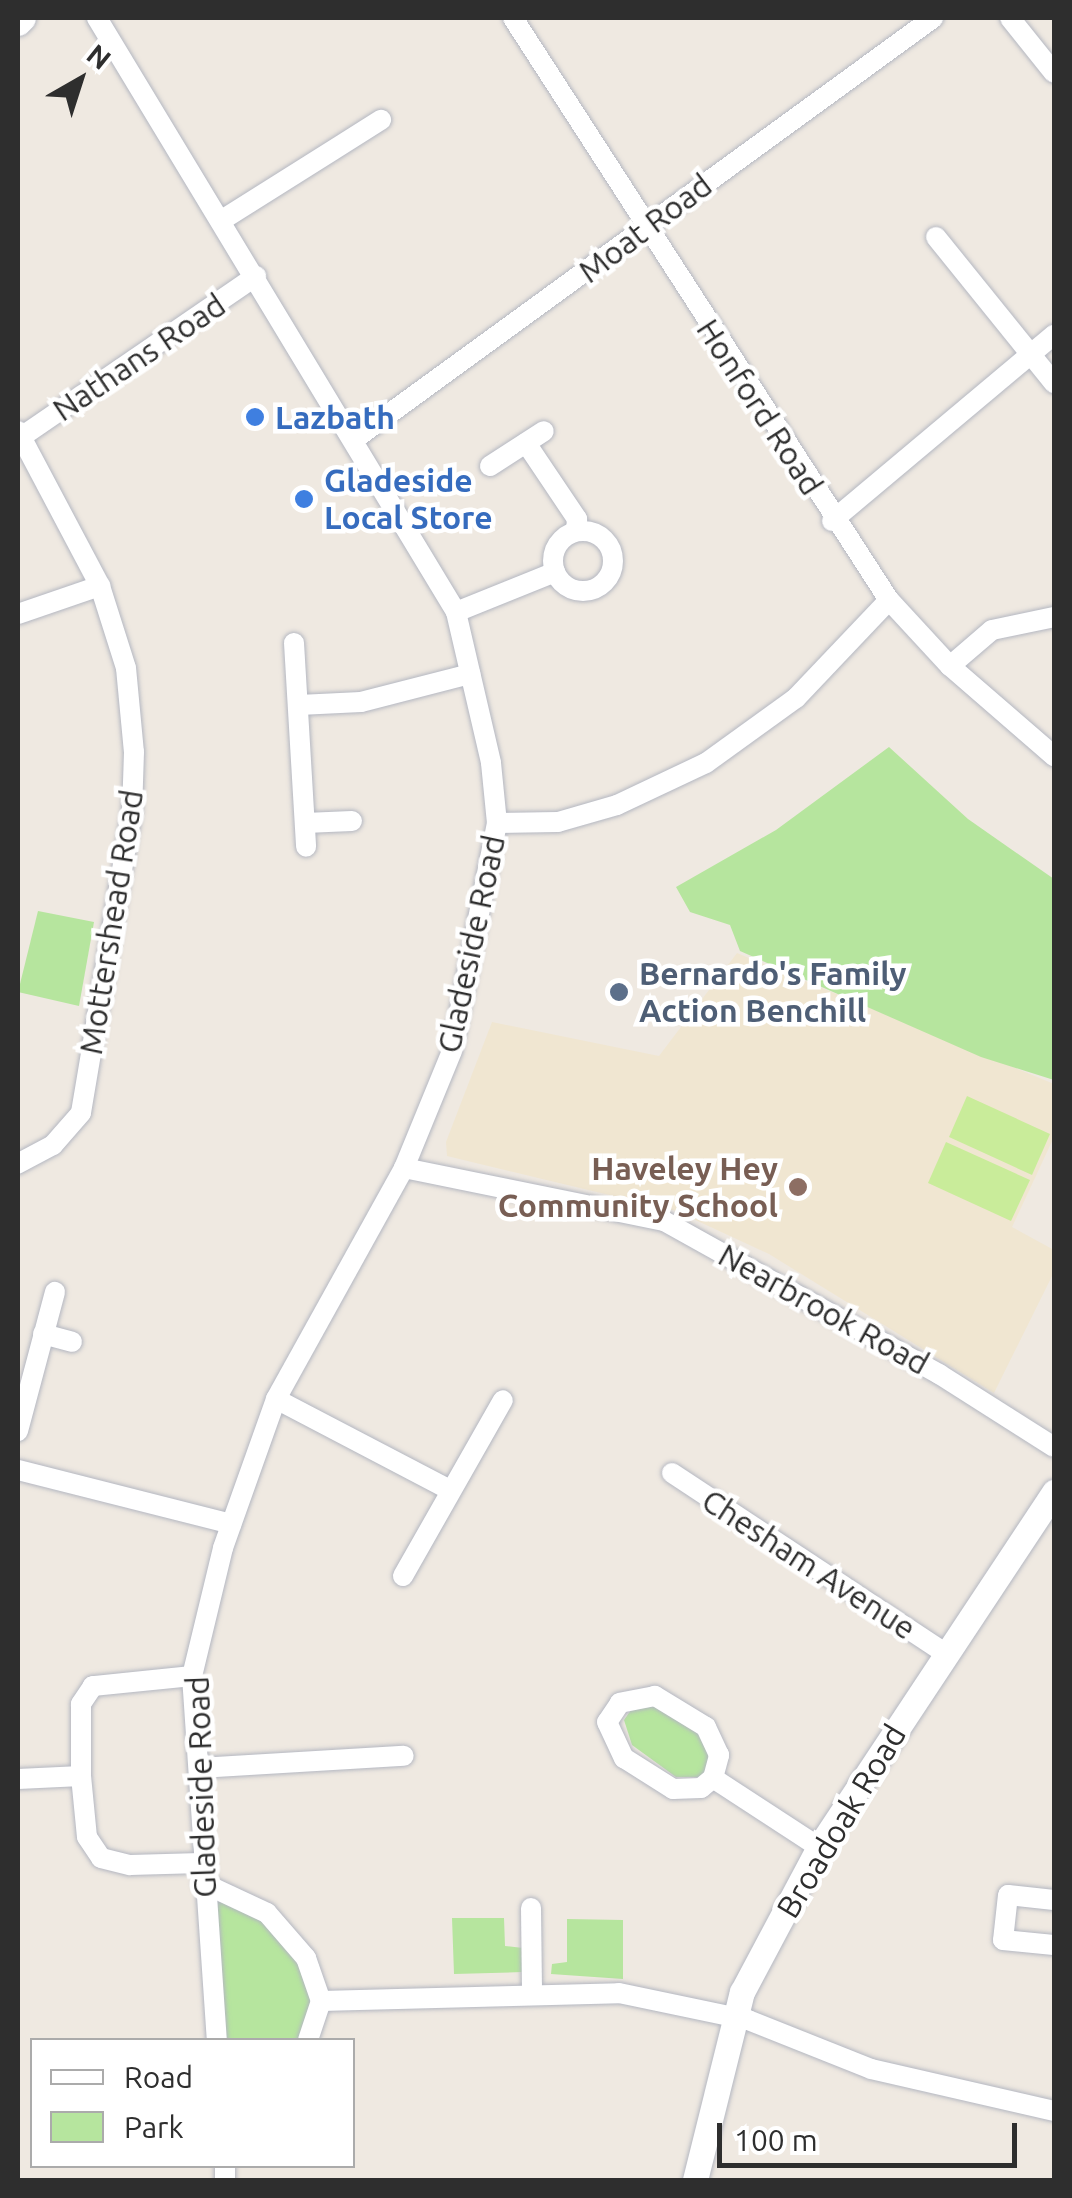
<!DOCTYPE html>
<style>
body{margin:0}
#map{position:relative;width:1072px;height:2198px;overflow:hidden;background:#efe9e1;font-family:Ubuntu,sans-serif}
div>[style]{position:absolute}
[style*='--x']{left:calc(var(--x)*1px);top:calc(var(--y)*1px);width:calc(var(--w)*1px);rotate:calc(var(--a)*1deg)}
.education>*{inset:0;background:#f0e6d1}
.green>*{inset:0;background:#b6e59e}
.pitch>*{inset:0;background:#c9ec9a}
.roads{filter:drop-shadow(0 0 2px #b4b7c1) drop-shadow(0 0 2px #b4b7c1)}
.minor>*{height:20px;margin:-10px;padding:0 10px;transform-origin:10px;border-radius:10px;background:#fff}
.minor>.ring{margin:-10px;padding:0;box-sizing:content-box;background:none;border:20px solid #fff;border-radius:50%}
.tertiary>*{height:25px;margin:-12.5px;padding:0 12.5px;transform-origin:12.5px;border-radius:12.5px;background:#fff}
.dots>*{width:28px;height:28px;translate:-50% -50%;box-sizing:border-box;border:5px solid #fff;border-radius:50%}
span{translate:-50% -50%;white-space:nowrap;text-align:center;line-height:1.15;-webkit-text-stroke:9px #fff;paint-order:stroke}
.street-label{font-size:32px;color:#2e2e2e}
.shop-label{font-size:32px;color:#366cbe;font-weight:700}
.left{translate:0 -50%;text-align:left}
.service-label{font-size:32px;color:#4e5e75;font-weight:700}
.education-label{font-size:32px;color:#785e54;font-weight:700}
.right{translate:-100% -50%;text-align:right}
.frame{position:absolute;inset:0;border:20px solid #2e2e2e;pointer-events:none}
.legend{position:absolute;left:30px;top:2038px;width:325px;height:130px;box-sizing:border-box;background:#fff;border:2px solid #ababab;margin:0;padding:12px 18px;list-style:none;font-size:30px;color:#2e2e2e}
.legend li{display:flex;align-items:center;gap:20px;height:50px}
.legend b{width:50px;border:2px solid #ababab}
.north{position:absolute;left:30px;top:30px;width:100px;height:100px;-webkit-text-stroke:8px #fff;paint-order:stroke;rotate:39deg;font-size:28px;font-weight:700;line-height:40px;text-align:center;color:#2e2e2e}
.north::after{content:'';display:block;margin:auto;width:35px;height:45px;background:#2e2e2e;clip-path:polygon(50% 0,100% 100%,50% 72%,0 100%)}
.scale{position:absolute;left:717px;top:2123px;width:300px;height:45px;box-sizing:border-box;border:5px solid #2e2e2e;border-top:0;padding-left:12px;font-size:30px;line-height:35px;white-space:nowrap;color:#2e2e2e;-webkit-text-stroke:8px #fff;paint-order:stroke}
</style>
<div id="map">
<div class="education">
<i style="clip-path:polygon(737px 953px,1054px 1084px,1054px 1137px,1012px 1227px,1054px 1250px,1054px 1272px,994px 1393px,769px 1254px,676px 1211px,447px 1156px,446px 1142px,492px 1022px,659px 1056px)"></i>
</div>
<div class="green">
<i style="clip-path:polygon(889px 747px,968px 819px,1054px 879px,1054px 1080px,981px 1057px,740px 951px,730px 925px,690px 912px,676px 887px,776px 830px)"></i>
<i style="clip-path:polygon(38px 911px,94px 922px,79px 1006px,18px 992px)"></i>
<i style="clip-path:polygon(661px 1705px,708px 1739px,713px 1755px,704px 1777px,676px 1777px,632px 1745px,624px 1720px,631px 1710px)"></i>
<i style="clip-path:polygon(203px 1883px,267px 1913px,321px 2001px,308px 2040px,217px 2040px)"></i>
<i style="clip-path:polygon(452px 1918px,504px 1918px,505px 1946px,523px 1948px,523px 1972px,454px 1974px)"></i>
<i style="clip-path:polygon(567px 1919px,623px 1920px,623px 1979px,551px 1974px,552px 1964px,567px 1962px)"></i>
</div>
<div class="pitch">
<i style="clip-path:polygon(967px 1096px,1050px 1134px,1032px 1175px,949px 1137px)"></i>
<i style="clip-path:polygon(946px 1142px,1030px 1180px,1011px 1221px,928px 1183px)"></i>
</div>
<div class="roads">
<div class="minor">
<i style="--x:97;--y:18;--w:694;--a:58.85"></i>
<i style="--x:456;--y:612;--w:155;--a:76.9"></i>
<i style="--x:491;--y:763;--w:60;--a:84.3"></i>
<i style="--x:497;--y:823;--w:232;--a:101.2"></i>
<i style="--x:452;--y:1051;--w:126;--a:112.3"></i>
<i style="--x:404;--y:1168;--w:264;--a:119"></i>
<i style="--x:276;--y:1399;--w:158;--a:109.6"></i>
<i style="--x:223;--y:1548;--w:132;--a:103.6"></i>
<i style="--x:192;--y:1676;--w:365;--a:86.1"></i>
<i style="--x:513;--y:18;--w:693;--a:57.14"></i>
<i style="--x:889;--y:600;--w:90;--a:47.3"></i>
<i style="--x:950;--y:666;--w:138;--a:40.9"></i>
<i style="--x:1010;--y:18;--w:70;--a:51.3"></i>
<i style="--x:222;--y:220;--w:188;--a:-32.2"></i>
<i style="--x:936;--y:237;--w:188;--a:51.1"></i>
<i style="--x:18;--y:431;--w:175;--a:62.1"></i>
<i style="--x:100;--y:586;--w:86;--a:72.4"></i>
<i style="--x:126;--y:668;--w:84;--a:84.6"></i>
<i style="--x:134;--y:752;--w:59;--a:91.9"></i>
<i style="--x:132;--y:811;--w:306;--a:99.6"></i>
<i style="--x:81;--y:1113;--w:43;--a:131.2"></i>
<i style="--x:53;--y:1145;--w:40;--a:152"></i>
<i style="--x:21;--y:437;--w:285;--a:-34.4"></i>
<i style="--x:356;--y:438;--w:714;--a:-36.05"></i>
<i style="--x:526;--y:443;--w:92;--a:56.1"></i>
<i style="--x:577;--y:519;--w:12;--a:95"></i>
<i style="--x:490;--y:466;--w:64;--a:-32.9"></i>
<i style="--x:832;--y:521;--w:290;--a:-40"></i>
<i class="ring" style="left:553px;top:531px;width:40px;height:40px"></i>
<i style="--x:456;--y:612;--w:107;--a:-22"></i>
<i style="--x:18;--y:614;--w:87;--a:-18.9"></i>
<i style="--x:294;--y:643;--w:204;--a:86.6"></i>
<i style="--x:950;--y:666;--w:55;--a:-40.6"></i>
<i style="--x:992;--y:630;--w:63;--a:-11.8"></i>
<i style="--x:299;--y:705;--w:62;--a:-2.8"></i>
<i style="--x:361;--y:702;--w:113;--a:-14.4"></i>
<i style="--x:305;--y:823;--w:47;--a:-2.4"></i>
<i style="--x:497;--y:823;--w:61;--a:-0.9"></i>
<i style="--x:558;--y:822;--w:61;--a:-16.1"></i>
<i style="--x:617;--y:805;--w:98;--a:-25.3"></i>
<i style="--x:706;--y:763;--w:111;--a:-35.8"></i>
<i style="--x:796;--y:698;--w:135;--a:-46.5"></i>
<i style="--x:404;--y:1168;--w:265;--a:11.5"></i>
<i style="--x:664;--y:1221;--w:315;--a:29.1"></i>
<i style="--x:939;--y:1374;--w:136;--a:32.4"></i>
<i style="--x:43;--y:1334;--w:30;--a:15"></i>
<i style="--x:276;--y:1399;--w:196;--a:27.6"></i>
<i style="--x:18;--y:1431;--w:144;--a:-75.1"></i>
<i style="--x:18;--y:1470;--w:220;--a:14.2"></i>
<i style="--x:672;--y:1473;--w:328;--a:33.4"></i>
<i style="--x:403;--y:1576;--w:202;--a:-60.4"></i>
<i style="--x:192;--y:1676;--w:100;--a:174.2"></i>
<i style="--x:93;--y:1686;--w:22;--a:124"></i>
<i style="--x:81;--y:1704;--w:72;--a:90"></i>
<i style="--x:81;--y:1776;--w:61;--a:84.4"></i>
<i style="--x:87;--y:1837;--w:25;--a:56"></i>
<i style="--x:101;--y:1858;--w:30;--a:14"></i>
<i style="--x:130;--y:1865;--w:71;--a:-1.6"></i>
<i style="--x:199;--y:1768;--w:205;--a:-3.4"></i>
<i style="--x:713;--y:1778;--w:24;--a:-75"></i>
<i style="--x:719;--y:1755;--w:31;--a:-115"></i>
<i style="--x:706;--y:1727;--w:60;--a:-148.7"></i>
<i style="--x:655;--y:1696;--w:36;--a:169"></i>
<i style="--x:620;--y:1703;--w:23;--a:124"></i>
<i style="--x:607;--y:1722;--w:40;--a:65"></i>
<i style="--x:624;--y:1758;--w:58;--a:32.3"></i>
<i style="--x:673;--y:1789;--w:28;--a:-2"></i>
<i style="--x:701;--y:1788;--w:16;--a:-40"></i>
<i style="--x:713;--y:1778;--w:126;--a:33.1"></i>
<i style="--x:18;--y:1779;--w:63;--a:-2.7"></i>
<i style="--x:203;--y:1883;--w:71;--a:25.1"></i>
<i style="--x:267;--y:1913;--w:60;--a:49.1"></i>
<i style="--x:306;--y:1958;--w:46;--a:70.8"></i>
<i style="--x:321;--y:2001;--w:41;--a:108.4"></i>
<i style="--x:1054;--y:1900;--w:46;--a:-173.8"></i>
<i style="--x:1008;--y:1895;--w:45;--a:96.3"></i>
<i style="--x:1003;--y:1940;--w:51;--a:5.6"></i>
<i style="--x:531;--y:1908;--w:84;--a:89.3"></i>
<i style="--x:321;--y:2001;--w:298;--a:-1.5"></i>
<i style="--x:619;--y:1993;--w:132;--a:11.8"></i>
<i style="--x:748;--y:2020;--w:132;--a:21.7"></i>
<i style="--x:871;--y:2069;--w:188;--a:12.9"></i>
<i style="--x:225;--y:2166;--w:14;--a:90"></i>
</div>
<div class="tertiary">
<i style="--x:18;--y:23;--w:7;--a:-45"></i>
<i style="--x:695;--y:2180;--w:194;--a:-76"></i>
<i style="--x:742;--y:1992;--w:164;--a:-62"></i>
<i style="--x:819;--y:1847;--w:426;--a:-56.5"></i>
</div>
</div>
<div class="dots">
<i style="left:255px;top:417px;background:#3f7fe0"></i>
<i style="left:304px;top:499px;background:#3f7fe0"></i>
<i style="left:619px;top:992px;background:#5c6f8a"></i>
<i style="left:798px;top:1187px;background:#8d6e63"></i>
</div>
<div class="street-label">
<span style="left:645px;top:228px;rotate:-37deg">Moat Road</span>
<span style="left:139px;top:357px;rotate:-34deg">Nathans Road</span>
<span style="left:760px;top:407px;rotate:57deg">Honford Road</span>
<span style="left:111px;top:922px;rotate:-81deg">Mottershead Road</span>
<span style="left:471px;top:944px;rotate:-78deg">Gladeside Road</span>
<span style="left:824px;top:1309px;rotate:29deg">Nearbrook Road</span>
<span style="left:809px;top:1564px;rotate:33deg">Chesham Avenue</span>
<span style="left:201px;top:1787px;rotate:-92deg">Gladeside Road</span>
<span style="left:841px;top:1821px;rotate:-59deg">Broadoak Road</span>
</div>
<div class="shop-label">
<span class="left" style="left:275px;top:417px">Lazbath</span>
<span class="left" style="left:324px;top:499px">Gladeside<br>Local Store</span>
</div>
<div class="service-label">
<span class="left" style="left:639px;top:992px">Bernardo's Family<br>Action Benchill</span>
</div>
<div class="education-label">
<span class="right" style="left:778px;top:1187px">Haveley Hey<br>Community School</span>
</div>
<div class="frame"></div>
<ul class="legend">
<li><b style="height:12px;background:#fff"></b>Road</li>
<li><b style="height:28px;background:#b6e59e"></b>Park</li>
</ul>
<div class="north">N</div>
<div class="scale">100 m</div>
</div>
